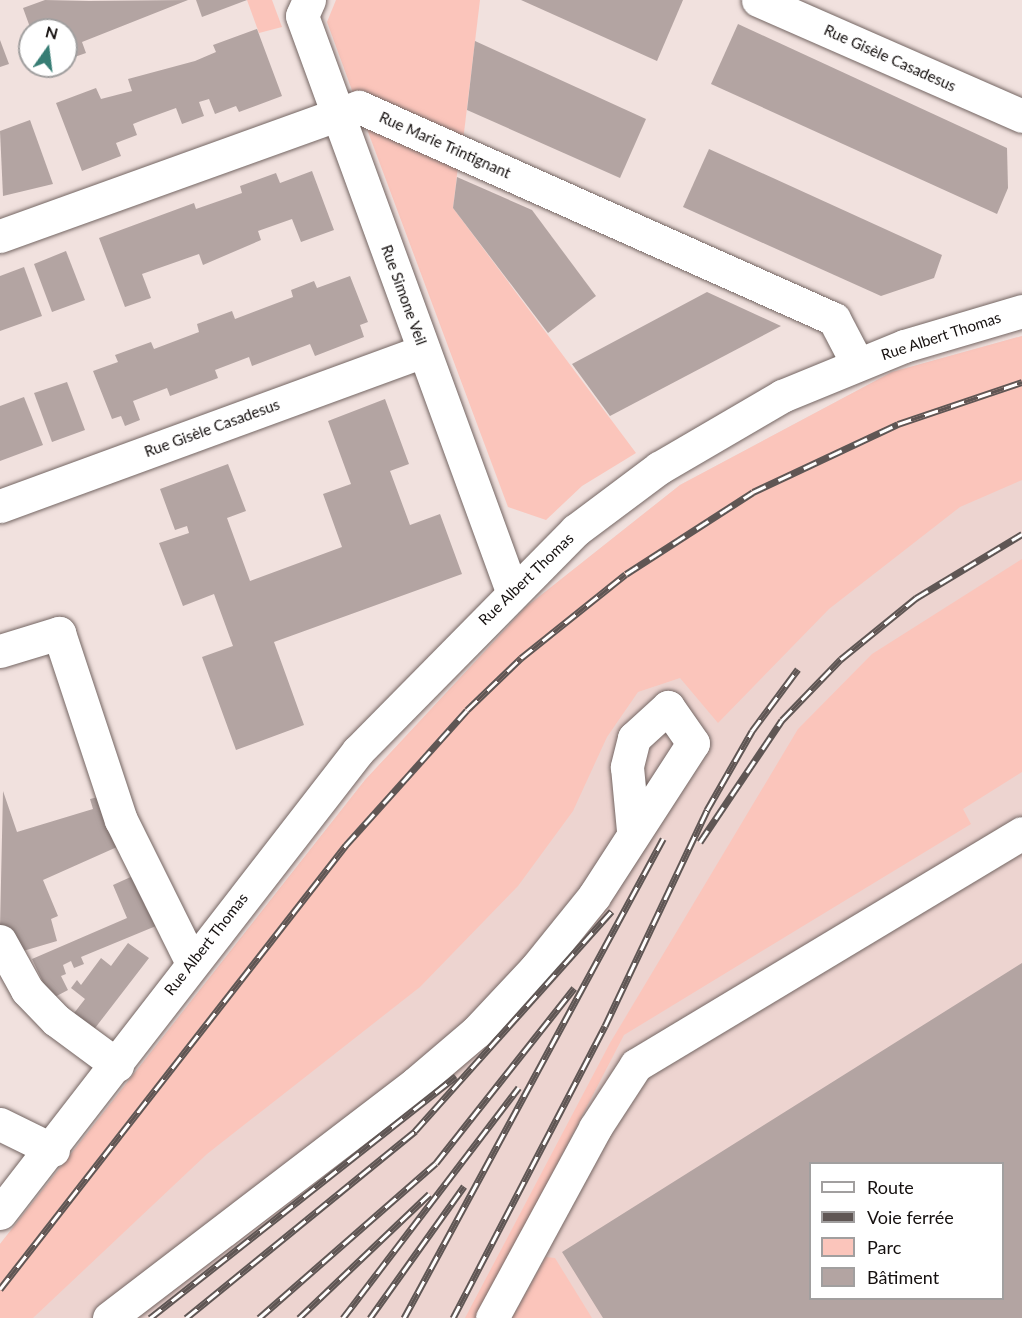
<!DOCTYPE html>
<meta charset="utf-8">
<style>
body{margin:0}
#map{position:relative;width:1022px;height:1318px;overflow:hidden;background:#f1e1de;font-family:Lato,sans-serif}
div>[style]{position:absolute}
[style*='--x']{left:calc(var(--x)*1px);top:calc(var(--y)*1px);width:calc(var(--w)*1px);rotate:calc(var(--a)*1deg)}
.built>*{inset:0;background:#edd4d0}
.green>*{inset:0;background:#fbc5bb}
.building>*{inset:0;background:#b3a4a2}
.roads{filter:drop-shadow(0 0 2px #746663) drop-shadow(0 0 2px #746663)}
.minor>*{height:33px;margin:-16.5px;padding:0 16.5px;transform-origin:16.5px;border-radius:16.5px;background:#fff}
.rail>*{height:7px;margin-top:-3.5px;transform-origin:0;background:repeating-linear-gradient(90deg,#fff 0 14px,#5f5654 0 28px);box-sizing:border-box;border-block:2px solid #5f5654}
span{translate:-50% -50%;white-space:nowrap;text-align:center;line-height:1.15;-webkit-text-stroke:5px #fff;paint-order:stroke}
.street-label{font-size:15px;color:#15100f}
.legend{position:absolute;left:809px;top:1162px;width:195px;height:138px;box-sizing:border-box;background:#fff;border:2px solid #a19f9f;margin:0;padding:8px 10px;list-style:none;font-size:18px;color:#15100f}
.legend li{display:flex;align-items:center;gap:12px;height:30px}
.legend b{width:30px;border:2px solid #a19f9f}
.north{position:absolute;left:18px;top:18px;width:60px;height:60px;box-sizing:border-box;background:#fff;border:2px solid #a19f9f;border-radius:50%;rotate:14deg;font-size:16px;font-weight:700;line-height:24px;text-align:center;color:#15100f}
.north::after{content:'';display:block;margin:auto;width:21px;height:27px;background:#377d74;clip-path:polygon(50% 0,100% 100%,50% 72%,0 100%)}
</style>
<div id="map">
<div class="built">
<i style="clip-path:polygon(evenodd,1022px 336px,1022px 1318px,0 1318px,0 1244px,365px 780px,526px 607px,680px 485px,892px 372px,1022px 336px,810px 1164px,1002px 1164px,1002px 1298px,810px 1298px,810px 1164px)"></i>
</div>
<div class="green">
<i style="clip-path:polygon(247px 0,272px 0,282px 27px,259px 33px)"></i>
<i style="clip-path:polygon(336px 0,480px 0,463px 141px,353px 93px,327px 22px)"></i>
<i style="clip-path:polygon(361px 113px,459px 158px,453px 208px,636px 453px,582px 486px,546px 520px,508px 507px)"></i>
<i style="clip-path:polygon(1022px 336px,1022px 480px,960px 507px,829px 609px,718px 723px,680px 678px,638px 692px,607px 737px,573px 811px,518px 886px,420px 987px,207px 1154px,33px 1318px,0 1318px,0 1244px,365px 780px,526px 607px,680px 485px,892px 372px)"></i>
<i style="clip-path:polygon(1022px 559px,1022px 772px,963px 809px,971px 824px,624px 1035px,477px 1318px,465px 1318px,610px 1043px,798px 729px,872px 654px)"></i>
<i style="clip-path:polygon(546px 1257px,555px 1258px,592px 1318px,512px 1318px)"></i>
</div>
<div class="building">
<i style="clip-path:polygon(45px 0,89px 1px,188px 0,82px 42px,86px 53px,66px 60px,66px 30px,31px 30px,23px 8px)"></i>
<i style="clip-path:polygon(196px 0,247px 0,202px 17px)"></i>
<i style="clip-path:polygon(521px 0,683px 0,657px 61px)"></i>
<i style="clip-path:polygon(738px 24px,1007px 148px,1008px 188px,997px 214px,711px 84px)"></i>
<i style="clip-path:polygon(257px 29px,282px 96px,239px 112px,236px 106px,215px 114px,209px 99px,199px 102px,204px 116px,182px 124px,176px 108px,143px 120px,133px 124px,137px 135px,116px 143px,121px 156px,82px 171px,56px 103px,96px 88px,101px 99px,132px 91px,128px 79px,195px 61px,216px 52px,213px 45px)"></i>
<i style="clip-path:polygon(0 40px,9px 64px,0 67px)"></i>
<i style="clip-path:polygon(475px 41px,646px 119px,620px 178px,467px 110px)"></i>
<i style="clip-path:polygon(30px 120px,53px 184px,3px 196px,0 131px)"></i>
<i style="clip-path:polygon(709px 149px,942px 255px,934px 278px,881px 296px,683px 207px)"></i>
<i style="clip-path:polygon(312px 171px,334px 230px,301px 242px,292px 219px,258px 231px,261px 240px,203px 265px,199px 254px,142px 274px,151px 298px,125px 307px,99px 238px,194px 203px,196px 209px,242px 193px,240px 186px,276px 173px,280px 183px)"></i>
<i style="clip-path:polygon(457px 177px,532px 210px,596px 296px,548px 333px,453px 208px)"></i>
<i style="clip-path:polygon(66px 251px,85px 300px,52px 312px,34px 264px)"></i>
<i style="clip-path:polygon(24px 267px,42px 316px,0 331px,0 276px)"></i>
<i style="clip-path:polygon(350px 276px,368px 322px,360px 325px,364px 337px,315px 356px,310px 344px,252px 366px,249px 357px,215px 370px,218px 378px,170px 396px,167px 388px,133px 401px,140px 420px,125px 426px,121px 416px,112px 419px,93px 371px,118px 362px,115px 355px,151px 342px,154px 349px,199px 332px,197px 324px,232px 311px,235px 319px,293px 297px,291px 290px,314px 281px,317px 288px)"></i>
<i style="clip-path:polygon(707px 292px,781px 326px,610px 416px,572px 364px)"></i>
<i style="clip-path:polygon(67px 382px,85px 430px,52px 442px,34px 393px)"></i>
<i style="clip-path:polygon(24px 397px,43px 445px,0 461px,0 406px)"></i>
<i style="clip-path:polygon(385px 399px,409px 464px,390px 471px,410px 525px,440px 514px,462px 574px,274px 642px,304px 725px,236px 750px,202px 657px,233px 646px,214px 594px,183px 606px,159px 543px,189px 533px,187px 526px,175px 530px,160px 489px,228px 464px,246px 511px,227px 518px,250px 581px,342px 547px,323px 494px,351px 484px,328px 421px)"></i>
<i style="clip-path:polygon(3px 791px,17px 832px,93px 809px,90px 799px,102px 796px,117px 847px,43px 880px,58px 916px,51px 919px,57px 941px,13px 954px,0 927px)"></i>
<i style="clip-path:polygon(135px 875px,156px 926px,81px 957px,84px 964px,74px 968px,71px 961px,63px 965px,66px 974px,61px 976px,68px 990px,51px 999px,32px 959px,127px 918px,113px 885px)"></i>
<i style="clip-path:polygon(128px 943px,149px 958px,92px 1032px,71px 1017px,85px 999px,71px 988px,77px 980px,81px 985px,101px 958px,111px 966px)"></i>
<i style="clip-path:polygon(evenodd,1022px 963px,1022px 1318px,603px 1318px,562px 1252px,1022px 963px,810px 1164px,1002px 1164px,1002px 1298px,810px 1299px,810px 1164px)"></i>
</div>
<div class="roads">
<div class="minor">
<i style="--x:309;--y:0;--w:17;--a:114"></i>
<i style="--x:302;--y:16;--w:612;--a:69.94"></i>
<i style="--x:758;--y:0;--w:288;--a:23.7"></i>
<i style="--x:0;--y:236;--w:381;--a:-19.8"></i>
<i style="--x:359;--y:107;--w:520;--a:24.05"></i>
<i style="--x:834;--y:319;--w:50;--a:62.4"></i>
<i style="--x:0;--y:506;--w:451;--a:-20.1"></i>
<i style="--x:0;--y:651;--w:62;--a:-17"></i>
<i style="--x:59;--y:633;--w:197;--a:71.7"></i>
<i style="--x:121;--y:820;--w:157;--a:63.6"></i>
<i style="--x:0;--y:941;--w:56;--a:61.1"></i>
<i style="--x:27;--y:990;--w:42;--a:46"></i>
<i style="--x:56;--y:1020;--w:76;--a:36.4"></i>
<i style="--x:0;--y:1124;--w:59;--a:26.1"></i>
<i style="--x:0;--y:1213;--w:584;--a:-52.23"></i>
<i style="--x:358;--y:751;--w:310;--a:-45.4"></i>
<i style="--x:576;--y:530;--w:104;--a:-36.8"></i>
<i style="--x:659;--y:468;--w:143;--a:-30.3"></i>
<i style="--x:782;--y:396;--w:132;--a:-22.3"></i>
<i style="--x:904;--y:346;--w:123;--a:-16.5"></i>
<i style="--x:109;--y:1318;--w:387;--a:-37.4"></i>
<i style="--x:416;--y:1083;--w:79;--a:-40.4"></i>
<i style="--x:476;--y:1032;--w:88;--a:-46.8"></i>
<i style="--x:536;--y:968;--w:92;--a:-51.1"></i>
<i style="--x:594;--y:896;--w:182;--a:-57.1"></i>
<i style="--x:693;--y:743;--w:44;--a:-124.8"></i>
<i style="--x:668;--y:707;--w:46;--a:137.6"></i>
<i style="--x:634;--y:738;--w:30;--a:104"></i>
<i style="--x:627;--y:767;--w:64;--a:84.6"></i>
<i style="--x:492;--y:1318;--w:216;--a:-61.5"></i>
<i style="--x:595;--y:1128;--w:75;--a:-56.9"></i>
<i style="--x:636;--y:1065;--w:450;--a:-31"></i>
</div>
</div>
<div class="rail">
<i style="--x:700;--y:842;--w:147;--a:-56.1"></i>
<i style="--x:782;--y:720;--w:85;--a:-46"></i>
<i style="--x:841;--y:659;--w:97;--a:-39.1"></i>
<i style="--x:916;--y:598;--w:124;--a:-31.1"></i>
<i style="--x:0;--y:1289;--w:563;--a:-52.07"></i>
<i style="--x:346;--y:845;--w:181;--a:-48.1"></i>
<i style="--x:467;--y:710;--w:75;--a:-43.9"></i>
<i style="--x:521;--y:658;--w:134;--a:-38.7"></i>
<i style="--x:626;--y:574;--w:151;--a:-32.8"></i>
<i style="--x:753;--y:492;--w:160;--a:-25.1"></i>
<i style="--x:898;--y:424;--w:131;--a:-18.7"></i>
<i style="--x:150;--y:1318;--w:390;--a:-38.3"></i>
<i style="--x:186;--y:1318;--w:296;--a:-39.2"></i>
<i style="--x:415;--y:1131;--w:295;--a:-48.2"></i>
<i style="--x:259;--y:1318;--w:235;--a:-41.2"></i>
<i style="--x:436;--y:1163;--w:223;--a:-51.7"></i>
<i style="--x:299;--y:1318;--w:180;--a:-43.6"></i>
<i style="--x:343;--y:1318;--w:290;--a:-52.7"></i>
<i style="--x:370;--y:1318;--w:162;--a:-54.5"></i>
<i style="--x:404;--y:1318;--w:545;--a:-61.6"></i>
<i style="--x:453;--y:1318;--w:329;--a:-62.5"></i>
<i style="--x:605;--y:1026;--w:239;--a:-64.7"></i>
<i style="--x:707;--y:810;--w:91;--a:-60.3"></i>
<i style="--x:752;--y:731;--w:77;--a:-53.4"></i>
</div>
<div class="street-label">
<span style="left:890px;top:58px;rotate:24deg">Rue Gisèle Casadesus</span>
<span style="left:445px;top:145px;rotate:24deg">Rue Marie Trintignant</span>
<span style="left:404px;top:295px;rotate:70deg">Rue Simone Veil</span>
<span style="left:941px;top:336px;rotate:-18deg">Rue Albert Thomas</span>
<span style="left:212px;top:428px;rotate:-20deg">Rue Gisèle Casadesus</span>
<span style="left:526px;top:579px;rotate:-44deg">Rue Albert Thomas</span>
<span style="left:206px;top:944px;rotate:-52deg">Rue Albert Thomas</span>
</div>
<ul class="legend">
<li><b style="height:8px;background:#fff"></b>Route</li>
<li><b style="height:8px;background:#5f5654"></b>Voie ferrée</li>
<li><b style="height:16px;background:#fbc5bb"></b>Parc</li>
<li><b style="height:16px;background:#b3a4a2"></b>Bâtiment</li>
</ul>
<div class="north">N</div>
</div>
